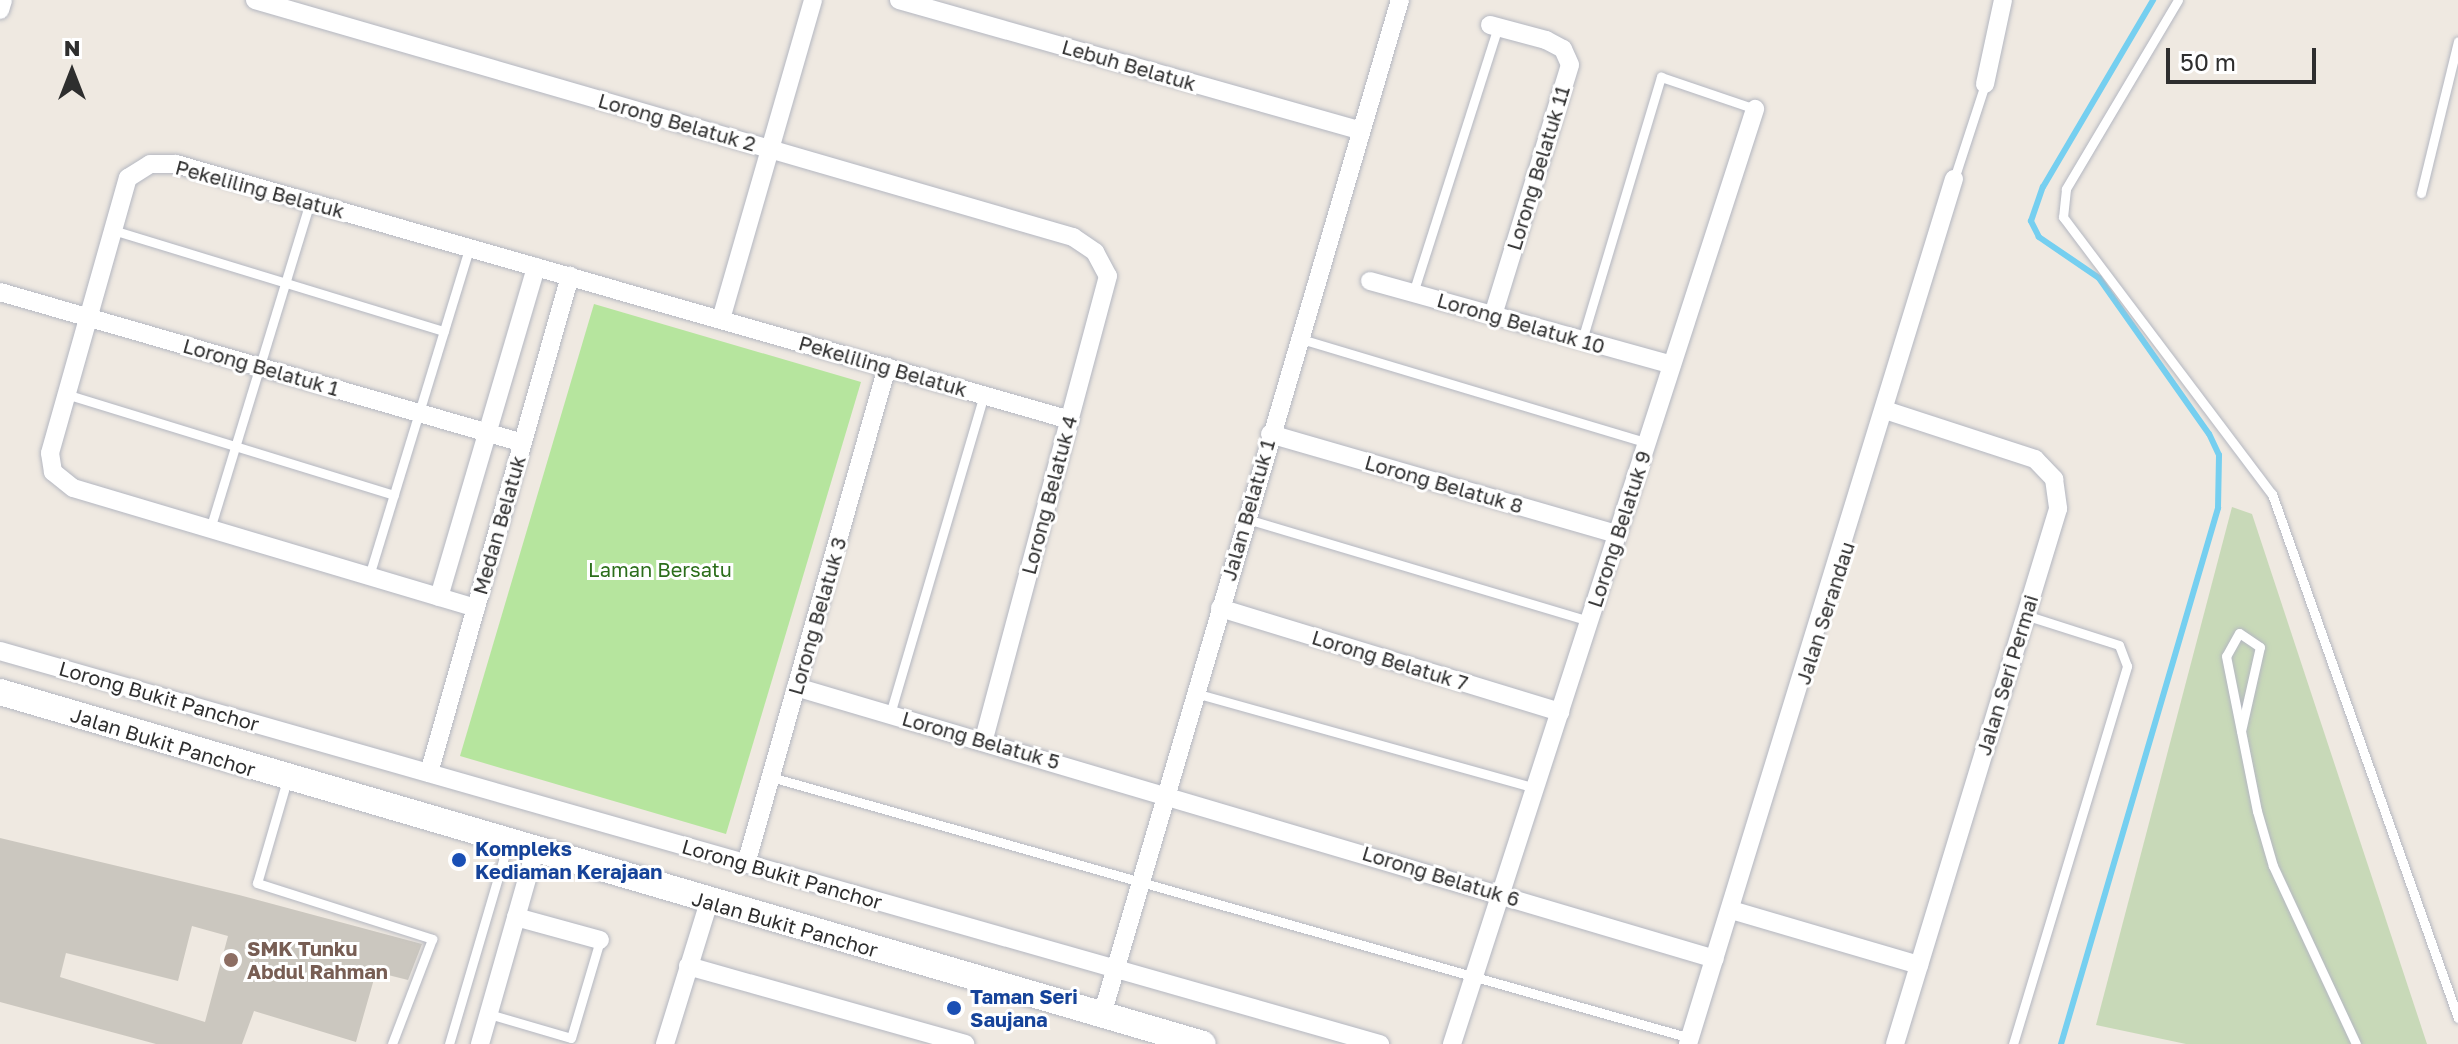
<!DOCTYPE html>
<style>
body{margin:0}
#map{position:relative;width:2458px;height:1044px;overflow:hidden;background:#efe9e1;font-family:"Golos Text",sans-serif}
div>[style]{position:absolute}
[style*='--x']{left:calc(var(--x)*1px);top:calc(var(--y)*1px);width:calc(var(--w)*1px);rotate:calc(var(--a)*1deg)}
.green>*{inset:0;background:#b6e59e}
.cemetery>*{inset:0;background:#c8d9b8}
.stream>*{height:6px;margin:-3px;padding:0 3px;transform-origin:3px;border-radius:3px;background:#75cff0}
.building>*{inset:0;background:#cbc7bf}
.roads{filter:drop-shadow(0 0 2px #b4b7c1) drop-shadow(0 0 2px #b4b7c1)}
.lane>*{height:9px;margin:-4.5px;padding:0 4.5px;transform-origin:4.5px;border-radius:4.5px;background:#fff}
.street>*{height:18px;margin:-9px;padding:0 9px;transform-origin:9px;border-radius:9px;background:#fff}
.secondary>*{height:26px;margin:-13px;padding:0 13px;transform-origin:13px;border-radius:13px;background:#fff}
.dots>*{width:22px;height:22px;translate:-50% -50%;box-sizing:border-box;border:4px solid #fff;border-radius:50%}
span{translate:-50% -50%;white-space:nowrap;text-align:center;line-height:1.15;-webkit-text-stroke:6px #fff;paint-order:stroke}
.street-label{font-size:20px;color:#2e2e2e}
.park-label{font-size:20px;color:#2c6e1b}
.transit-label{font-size:20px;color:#164399;font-weight:700}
.left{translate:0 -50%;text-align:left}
.education-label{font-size:20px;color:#785e54;font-weight:700}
.north{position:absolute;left:32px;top:32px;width:80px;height:80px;-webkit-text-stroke:6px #fff;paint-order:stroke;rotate:0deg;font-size:22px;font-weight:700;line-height:32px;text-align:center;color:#2e2e2e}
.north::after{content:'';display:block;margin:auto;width:28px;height:36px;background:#2e2e2e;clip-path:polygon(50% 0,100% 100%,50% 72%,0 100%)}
.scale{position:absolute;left:2166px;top:48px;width:150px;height:36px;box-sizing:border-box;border:4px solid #2e2e2e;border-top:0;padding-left:10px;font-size:24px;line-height:28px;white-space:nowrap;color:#2e2e2e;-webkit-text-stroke:6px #fff;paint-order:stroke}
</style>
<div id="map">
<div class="green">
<i style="clip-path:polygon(594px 304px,861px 382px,726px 834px,460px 756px)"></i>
</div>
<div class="cemetery">
<i style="clip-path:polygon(2232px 507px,2252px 514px,2427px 1044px,2186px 1044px,2096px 1025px)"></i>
</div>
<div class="stream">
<i style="--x:2061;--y:1044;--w:559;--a:-73.67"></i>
<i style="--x:2218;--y:508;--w:53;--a:-88.9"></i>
<i style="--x:2219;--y:455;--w:23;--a:-115"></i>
<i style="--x:2209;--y:434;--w:191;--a:-125.2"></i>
<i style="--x:2099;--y:278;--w:73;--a:-145.7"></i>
<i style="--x:2039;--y:237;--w:18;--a:-117"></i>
<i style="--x:2031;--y:221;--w:36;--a:-71"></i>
<i style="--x:2043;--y:187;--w:217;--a:-59.5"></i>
</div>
<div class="building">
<i style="clip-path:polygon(evenodd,0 838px,239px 895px,422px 944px,408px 980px,376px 972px,356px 1042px,254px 1011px,242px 1044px,156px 1044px,0 1002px,0 838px,192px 926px,228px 936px,205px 1022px,60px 977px,66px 953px,178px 981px,192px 926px)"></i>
</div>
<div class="roads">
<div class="lane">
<i style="--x:2178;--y:0;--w:220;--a:120.7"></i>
<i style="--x:2066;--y:189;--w:28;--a:96"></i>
<i style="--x:2063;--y:217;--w:347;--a:53"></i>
<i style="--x:2272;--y:494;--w:556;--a:70.46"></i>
<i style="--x:1954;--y:179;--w:100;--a:-71.9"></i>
<i style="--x:2421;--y:193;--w:156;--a:-76.3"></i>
<i style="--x:113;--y:230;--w:346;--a:17"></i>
<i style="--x:1413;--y:293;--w:279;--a:-72.3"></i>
<i style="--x:1298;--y:338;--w:364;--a:16.7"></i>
<i style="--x:1582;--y:340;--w:275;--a:-73.3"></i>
<i style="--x:1661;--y:77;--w:99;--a:18.8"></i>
<i style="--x:66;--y:394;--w:343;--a:17.1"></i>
<i style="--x:1247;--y:519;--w:357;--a:16.6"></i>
<i style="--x:210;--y:529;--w:342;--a:-73"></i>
<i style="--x:369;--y:576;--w:343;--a:-73"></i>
<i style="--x:1195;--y:693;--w:353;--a:15.6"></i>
<i style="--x:890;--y:714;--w:333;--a:-73.6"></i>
<i style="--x:2241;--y:731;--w:86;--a:-77.3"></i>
<i style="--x:2260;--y:647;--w:25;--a:-146"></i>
<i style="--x:2239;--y:633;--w:26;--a:119"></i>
<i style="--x:2226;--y:656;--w:158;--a:78.7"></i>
<i style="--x:2257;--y:811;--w:57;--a:73.8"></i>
<i style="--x:2273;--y:866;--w:196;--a:65"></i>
<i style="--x:771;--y:777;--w:955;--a:15.85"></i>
<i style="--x:287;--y:780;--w:107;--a:106.2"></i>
<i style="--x:257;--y:883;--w:184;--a:17.7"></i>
<i style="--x:432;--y:939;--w:112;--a:110.9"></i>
<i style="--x:489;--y:1014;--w:85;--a:16.3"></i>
<i style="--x:571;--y:1038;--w:102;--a:-73.5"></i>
<i style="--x:449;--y:1044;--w:209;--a:-73.6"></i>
<i style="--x:2013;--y:1044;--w:395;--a:-73.2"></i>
<i style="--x:2127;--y:666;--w:22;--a:-111"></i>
<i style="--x:2119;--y:645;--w:99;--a:-162.3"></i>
</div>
<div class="street">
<i style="--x:255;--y:0;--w:852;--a:16.16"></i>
<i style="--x:1073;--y:237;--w:27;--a:34"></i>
<i style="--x:1095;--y:252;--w:27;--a:62"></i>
<i style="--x:1108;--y:276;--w:482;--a:105"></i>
<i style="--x:899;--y:0;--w:478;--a:15.8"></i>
<i style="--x:0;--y:10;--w:10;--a:-73"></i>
<i style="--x:1490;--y:25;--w:58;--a:15"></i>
<i style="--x:1546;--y:40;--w:19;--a:28"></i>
<i style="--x:1563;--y:49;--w:17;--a:66"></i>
<i style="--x:1570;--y:65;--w:262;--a:107.1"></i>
<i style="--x:1985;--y:84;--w:86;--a:-77.9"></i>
<i style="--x:1370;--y:281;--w:313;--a:15.5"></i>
<i style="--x:0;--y:292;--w:544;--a:16.1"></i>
<i style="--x:721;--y:319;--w:332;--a:-73.9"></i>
<i style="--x:1888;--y:411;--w:155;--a:18.1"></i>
<i style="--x:2035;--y:459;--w:28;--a:46"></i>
<i style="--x:2054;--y:479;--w:30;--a:82"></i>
<i style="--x:2058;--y:509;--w:559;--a:106.94"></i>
<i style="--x:1270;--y:434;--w:361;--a:16.1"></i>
<i style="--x:439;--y:597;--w:344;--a:-73.6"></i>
<i style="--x:476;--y:608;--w:420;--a:-163.4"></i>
<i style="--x:73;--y:488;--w:26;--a:-141"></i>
<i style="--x:53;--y:472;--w:19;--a:-99"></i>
<i style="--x:50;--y:453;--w:286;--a:-74.2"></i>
<i style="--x:128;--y:178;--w:26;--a:-32"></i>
<i style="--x:150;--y:164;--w:26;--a:0"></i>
<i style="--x:176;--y:164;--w:930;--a:15.98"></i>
<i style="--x:1220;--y:608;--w:356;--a:17"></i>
<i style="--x:0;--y:651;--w:1435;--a:15.9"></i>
<i style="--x:796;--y:687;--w:958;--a:16.49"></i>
<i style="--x:429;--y:773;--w:517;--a:-74.16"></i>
<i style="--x:746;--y:864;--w:517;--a:-74.16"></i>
<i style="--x:1731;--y:910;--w:196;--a:16.3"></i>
<i style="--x:516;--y:917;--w:87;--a:15.3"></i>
<i style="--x:688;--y:966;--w:288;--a:15.7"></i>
<i style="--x:1102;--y:1015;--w:1058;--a:-73.64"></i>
<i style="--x:480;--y:1044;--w:201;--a:-74.1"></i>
<i style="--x:665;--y:1044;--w:149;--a:-72.8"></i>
<i style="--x:1452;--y:1044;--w:983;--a:-72.04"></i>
<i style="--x:1688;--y:1044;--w:905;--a:-72.91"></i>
</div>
<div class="secondary">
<i style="--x:0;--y:692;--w:1253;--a:16.31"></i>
</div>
</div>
<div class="dots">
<i style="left:459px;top:860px;background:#1a4fb4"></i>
<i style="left:231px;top:960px;background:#8d6e63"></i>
<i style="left:954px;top:1008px;background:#1a4fb4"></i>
</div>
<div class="street-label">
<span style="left:1129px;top:65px;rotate:16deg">Lebuh Belatuk</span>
<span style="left:677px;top:122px;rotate:16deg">Lorong Belatuk 2</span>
<span style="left:1538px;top:168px;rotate:-73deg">Lorong Belatuk 11</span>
<span style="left:260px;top:189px;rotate:15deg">Pekeliling Belatuk</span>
<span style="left:1521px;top:323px;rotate:16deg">Lorong Belatuk 10</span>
<span style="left:883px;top:366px;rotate:16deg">Pekeliling Belatuk</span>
<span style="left:261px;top:367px;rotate:16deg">Lorong Belatuk 1</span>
<span style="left:1444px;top:484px;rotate:16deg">Lorong Belatuk 8</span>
<span style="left:1049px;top:495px;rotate:-75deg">Lorong Belatuk 4</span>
<span style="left:1248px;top:510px;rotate:-74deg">Jalan Belatuk 1</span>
<span style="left:499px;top:525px;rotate:-74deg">Medan Belatuk</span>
<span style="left:1619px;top:529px;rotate:-72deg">Lorong Belatuk 9</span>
<span style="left:1825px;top:613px;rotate:-72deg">Jalan Serandau</span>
<span style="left:817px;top:616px;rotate:-74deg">Lorong Belatuk 3</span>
<span style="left:1390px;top:660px;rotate:17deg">Lorong Belatuk 7</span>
<span style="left:2007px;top:675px;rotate:-73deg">Jalan Seri Permai</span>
<span style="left:159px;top:696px;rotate:16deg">Lorong Bukit Panchor</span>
<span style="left:981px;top:740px;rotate:16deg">Lorong Belatuk 5</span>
<span style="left:163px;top:742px;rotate:17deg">Jalan Bukit Panchor</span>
<span style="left:782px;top:874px;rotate:16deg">Lorong Bukit Panchor</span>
<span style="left:1441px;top:876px;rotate:17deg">Lorong Belatuk 6</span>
<span style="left:785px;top:924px;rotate:16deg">Jalan Bukit Panchor</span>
</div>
<div class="park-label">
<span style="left:660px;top:569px">Laman Bersatu</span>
</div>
<div class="transit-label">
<span class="left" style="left:475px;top:860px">Kompleks<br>Kediaman Kerajaan</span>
<span class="left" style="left:970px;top:1008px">Taman Seri<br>Saujana</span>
</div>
<div class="education-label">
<span class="left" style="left:247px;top:960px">SMK Tunku<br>Abdul Rahman</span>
</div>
<div class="north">N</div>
<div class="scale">50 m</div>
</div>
